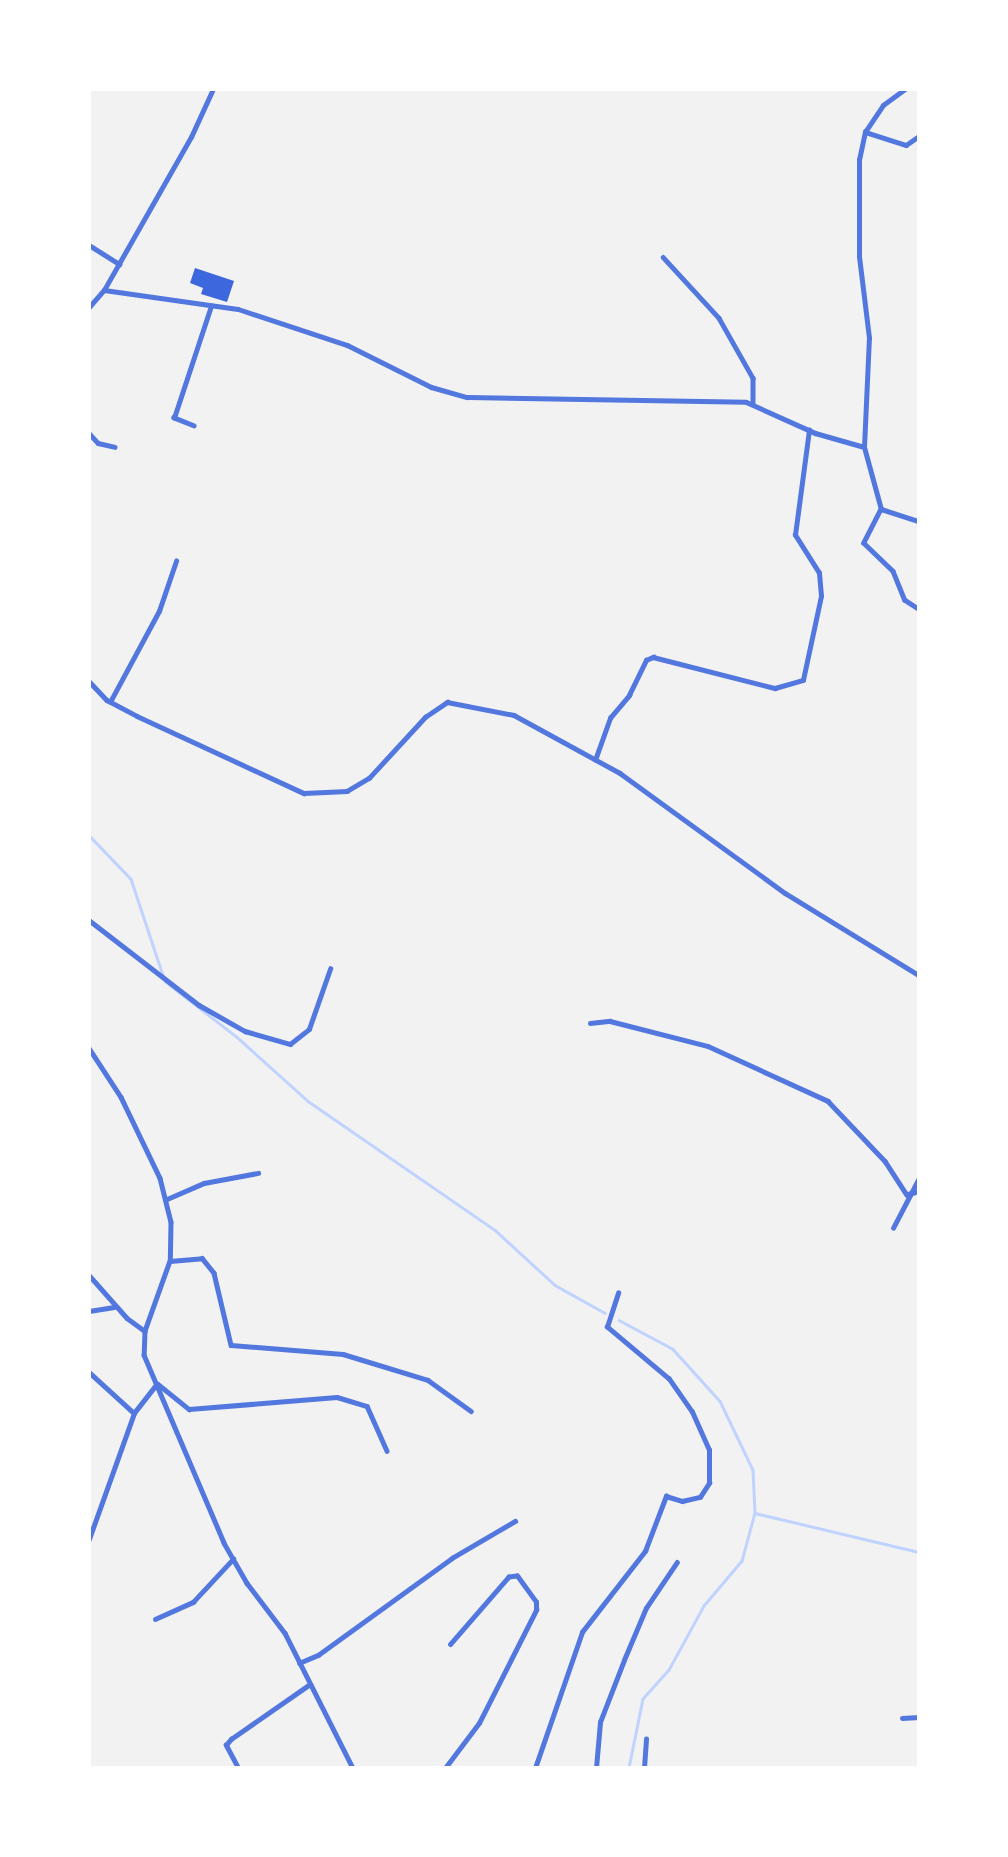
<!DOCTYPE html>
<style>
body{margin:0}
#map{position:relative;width:1008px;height:1857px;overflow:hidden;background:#f2f2f2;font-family:Signika,sans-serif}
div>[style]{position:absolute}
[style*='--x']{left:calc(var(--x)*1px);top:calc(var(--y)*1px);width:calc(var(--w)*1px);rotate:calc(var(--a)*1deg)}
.stream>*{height:2.5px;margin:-1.25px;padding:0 1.25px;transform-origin:1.25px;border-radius:1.25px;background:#bfd3fe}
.building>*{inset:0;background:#3d67dc}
.minor>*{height:4.5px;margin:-2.25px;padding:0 2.25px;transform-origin:2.25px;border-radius:2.25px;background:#5277de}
.tertiary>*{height:5px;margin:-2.5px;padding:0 2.5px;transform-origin:2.5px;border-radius:2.5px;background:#5277de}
span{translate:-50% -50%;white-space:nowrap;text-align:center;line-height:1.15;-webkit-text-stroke:5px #fff;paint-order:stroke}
.frame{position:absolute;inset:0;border:91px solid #fff;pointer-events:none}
</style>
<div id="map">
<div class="stream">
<i style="--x:89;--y:835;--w:61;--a:46.3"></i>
<i style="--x:131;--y:879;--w:101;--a:71.6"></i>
<i style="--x:165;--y:981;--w:91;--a:37.9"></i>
<i style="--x:237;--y:1037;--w:96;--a:42"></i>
<i style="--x:308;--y:1101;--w:227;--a:34.6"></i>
<i style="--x:495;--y:1230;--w:81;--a:42.5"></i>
<i style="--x:555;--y:1285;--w:57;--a:29.2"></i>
<i style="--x:619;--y:1320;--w:61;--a:28.2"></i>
<i style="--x:673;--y:1349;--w:70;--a:47.9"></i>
<i style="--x:720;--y:1401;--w:76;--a:64.4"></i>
<i style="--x:753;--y:1470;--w:43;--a:87.3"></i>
<i style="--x:755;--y:1513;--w:50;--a:105.2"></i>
<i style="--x:742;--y:1561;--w:59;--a:130.2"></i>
<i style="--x:704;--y:1606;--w:73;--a:118.7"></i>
<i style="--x:669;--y:1670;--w:39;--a:132"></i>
<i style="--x:643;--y:1699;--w:70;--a:101.5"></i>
<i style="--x:755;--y:1513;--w:169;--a:13.4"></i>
</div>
<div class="building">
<i style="clip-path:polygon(195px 268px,234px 281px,227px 302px,201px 294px,203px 288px,190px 283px)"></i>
</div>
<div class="minor">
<i style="--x:865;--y:132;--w:43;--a:17.6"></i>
<i style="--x:906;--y:145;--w:16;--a:-35"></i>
<i style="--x:89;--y:245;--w:36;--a:32"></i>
<i style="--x:663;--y:257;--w:83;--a:47.4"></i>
<i style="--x:719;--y:318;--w:69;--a:60.5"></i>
<i style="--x:753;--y:378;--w:26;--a:90"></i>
<i style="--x:104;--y:290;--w:176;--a:-60.4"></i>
<i style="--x:191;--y:137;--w:53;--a:-65.4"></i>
<i style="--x:194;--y:426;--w:22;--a:-158"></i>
<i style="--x:174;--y:418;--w:118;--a:-71.7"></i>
<i style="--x:89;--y:433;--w:13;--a:48"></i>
<i style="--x:98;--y:443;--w:17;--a:13"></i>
<i style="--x:864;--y:447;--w:109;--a:-87.4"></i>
<i style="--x:869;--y:338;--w:82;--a:-97"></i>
<i style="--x:859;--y:257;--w:97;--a:-90"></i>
<i style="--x:859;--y:160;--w:29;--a:-78"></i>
<i style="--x:865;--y:132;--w:32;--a:-56"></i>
<i style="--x:883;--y:105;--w:27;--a:-36"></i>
<i style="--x:881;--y:509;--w:38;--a:117"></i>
<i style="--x:864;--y:543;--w:40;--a:44"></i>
<i style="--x:893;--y:571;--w:31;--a:68"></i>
<i style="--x:905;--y:600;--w:17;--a:33"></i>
<i style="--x:89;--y:681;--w:26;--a:47"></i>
<i style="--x:107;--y:700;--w:34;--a:28"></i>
<i style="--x:137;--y:716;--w:184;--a:24.8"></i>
<i style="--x:304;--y:793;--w:43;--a:-2.7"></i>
<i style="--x:347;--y:791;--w:26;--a:-31"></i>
<i style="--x:369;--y:778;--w:83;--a:-47.4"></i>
<i style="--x:425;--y:717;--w:27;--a:-34"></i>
<i style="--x:447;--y:702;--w:68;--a:11"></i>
<i style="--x:514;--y:715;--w:121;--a:28.7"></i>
<i style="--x:620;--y:773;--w:204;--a:36"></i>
<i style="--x:785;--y:893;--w:157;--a:31.5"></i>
<i style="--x:110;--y:702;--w:103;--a:-61.7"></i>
<i style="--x:159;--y:611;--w:53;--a:-71.2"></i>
<i style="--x:595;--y:760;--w:45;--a:-70.3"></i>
<i style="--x:610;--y:718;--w:30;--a:-50"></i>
<i style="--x:629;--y:695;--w:39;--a:-64"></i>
<i style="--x:646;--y:660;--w:8;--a:-23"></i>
<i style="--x:653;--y:657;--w:126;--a:14.3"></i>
<i style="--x:775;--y:688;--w:29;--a:-16"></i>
<i style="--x:803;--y:680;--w:86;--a:-77.9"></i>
<i style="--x:821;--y:596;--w:23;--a:-95"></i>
<i style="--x:819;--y:573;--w:45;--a:-122.3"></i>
<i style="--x:795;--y:535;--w:106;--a:-82.4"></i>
<i style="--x:89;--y:920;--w:139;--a:37.7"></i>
<i style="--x:199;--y:1005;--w:53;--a:29.5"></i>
<i style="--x:245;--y:1031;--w:47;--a:16.1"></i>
<i style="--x:290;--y:1044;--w:24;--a:-38"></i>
<i style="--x:309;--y:1029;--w:64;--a:-70.7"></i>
<i style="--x:590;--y:1023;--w:20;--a:-6"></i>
<i style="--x:610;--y:1021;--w:101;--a:14.3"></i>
<i style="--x:708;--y:1046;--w:132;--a:24.6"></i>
<i style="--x:828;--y:1101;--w:83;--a:46.5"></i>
<i style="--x:885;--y:1161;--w:40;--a:57.1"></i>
<i style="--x:89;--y:1048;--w:59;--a:56.9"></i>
<i style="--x:121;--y:1097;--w:90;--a:64.3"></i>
<i style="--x:160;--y:1178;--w:45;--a:76"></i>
<i style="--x:171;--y:1222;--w:39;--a:91"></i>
<i style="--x:170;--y:1261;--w:74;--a:109.7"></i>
<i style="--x:145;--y:1331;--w:24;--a:92"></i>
<i style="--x:144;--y:1355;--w:204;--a:66.9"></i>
<i style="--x:224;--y:1543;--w:46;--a:60.1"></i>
<i style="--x:247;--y:1583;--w:63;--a:52.8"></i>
<i style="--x:285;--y:1633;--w:151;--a:63.3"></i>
<i style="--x:908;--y:1194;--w:11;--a:-15"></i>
<i style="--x:167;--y:1199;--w:40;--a:-23.4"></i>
<i style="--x:204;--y:1183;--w:55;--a:-10.5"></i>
<i style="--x:893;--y:1228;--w:56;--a:-62.5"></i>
<i style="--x:170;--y:1261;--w:32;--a:-5"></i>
<i style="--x:202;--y:1258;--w:19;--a:51"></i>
<i style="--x:214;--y:1273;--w:74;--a:76.7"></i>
<i style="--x:231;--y:1345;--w:112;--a:4.6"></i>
<i style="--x:343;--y:1354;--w:89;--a:17"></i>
<i style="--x:428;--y:1380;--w:53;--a:35.8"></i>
<i style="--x:89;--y:1275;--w:57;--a:48.5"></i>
<i style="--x:127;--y:1318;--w:22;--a:36"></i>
<i style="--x:89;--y:1311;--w:25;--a:-9"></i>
<i style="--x:89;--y:1372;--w:61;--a:42.3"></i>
<i style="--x:158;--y:1384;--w:40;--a:39"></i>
<i style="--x:189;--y:1409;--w:148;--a:-4.6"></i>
<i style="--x:337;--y:1397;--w:31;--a:17"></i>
<i style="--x:367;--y:1406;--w:49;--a:66"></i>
<i style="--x:89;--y:1539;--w:134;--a:-70.3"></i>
<i style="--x:134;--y:1413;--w:37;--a:-52"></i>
<i style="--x:155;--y:1619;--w:42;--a:-24.1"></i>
<i style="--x:193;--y:1602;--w:59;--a:-47.1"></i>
<i style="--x:299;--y:1663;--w:21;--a:-23"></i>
<i style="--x:318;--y:1655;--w:165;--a:-35.9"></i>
<i style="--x:452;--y:1558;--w:73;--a:-30.4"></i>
<i style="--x:902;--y:1718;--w:17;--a:-3"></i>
<i style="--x:238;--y:1768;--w:26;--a:-118"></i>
<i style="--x:226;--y:1745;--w:8;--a:-50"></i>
<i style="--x:231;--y:1739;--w:96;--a:-34.8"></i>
<i style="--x:445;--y:1768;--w:56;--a:-52.9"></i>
<i style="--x:479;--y:1723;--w:127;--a:-63.2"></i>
<i style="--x:536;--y:1610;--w:8;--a:-90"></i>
<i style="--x:536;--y:1602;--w:32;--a:-126"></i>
<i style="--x:517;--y:1576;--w:8;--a:173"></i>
<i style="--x:509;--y:1577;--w:89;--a:130.9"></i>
<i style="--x:535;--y:1768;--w:144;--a:-70.9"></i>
<i style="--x:582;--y:1632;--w:103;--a:-52.1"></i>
<i style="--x:645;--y:1551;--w:59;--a:-69.1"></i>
<i style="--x:666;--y:1496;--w:17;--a:17"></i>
<i style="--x:682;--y:1501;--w:18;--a:-13"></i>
<i style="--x:700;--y:1497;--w:17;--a:-57"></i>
<i style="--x:709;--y:1483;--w:33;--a:-90"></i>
<i style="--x:709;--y:1450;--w:42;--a:-114.1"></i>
<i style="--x:692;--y:1412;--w:40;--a:-124.9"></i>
<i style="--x:669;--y:1379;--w:81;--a:-140"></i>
<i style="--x:607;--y:1327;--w:36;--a:-72"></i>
<i style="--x:596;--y:1768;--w:46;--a:-85"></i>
<i style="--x:600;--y:1722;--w:66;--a:-68.8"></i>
<i style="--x:624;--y:1660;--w:56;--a:-67.1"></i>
<i style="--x:646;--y:1608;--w:55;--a:-56"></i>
<i style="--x:644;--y:1768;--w:29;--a:-86"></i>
</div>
<div class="tertiary">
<i style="--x:89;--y:307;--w:23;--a:-49"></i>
<i style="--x:104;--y:290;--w:135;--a:8.1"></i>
<i style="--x:238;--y:309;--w:115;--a:18.3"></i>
<i style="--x:347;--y:345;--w:94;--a:26.6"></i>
<i style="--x:431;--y:387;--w:37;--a:16"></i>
<i style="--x:467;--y:397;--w:279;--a:1"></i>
<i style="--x:746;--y:402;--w:76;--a:24.2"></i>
<i style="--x:815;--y:433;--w:51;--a:15.9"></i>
<i style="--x:864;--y:447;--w:64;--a:74.7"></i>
<i style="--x:881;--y:509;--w:40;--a:18"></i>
</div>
<div class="frame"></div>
</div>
